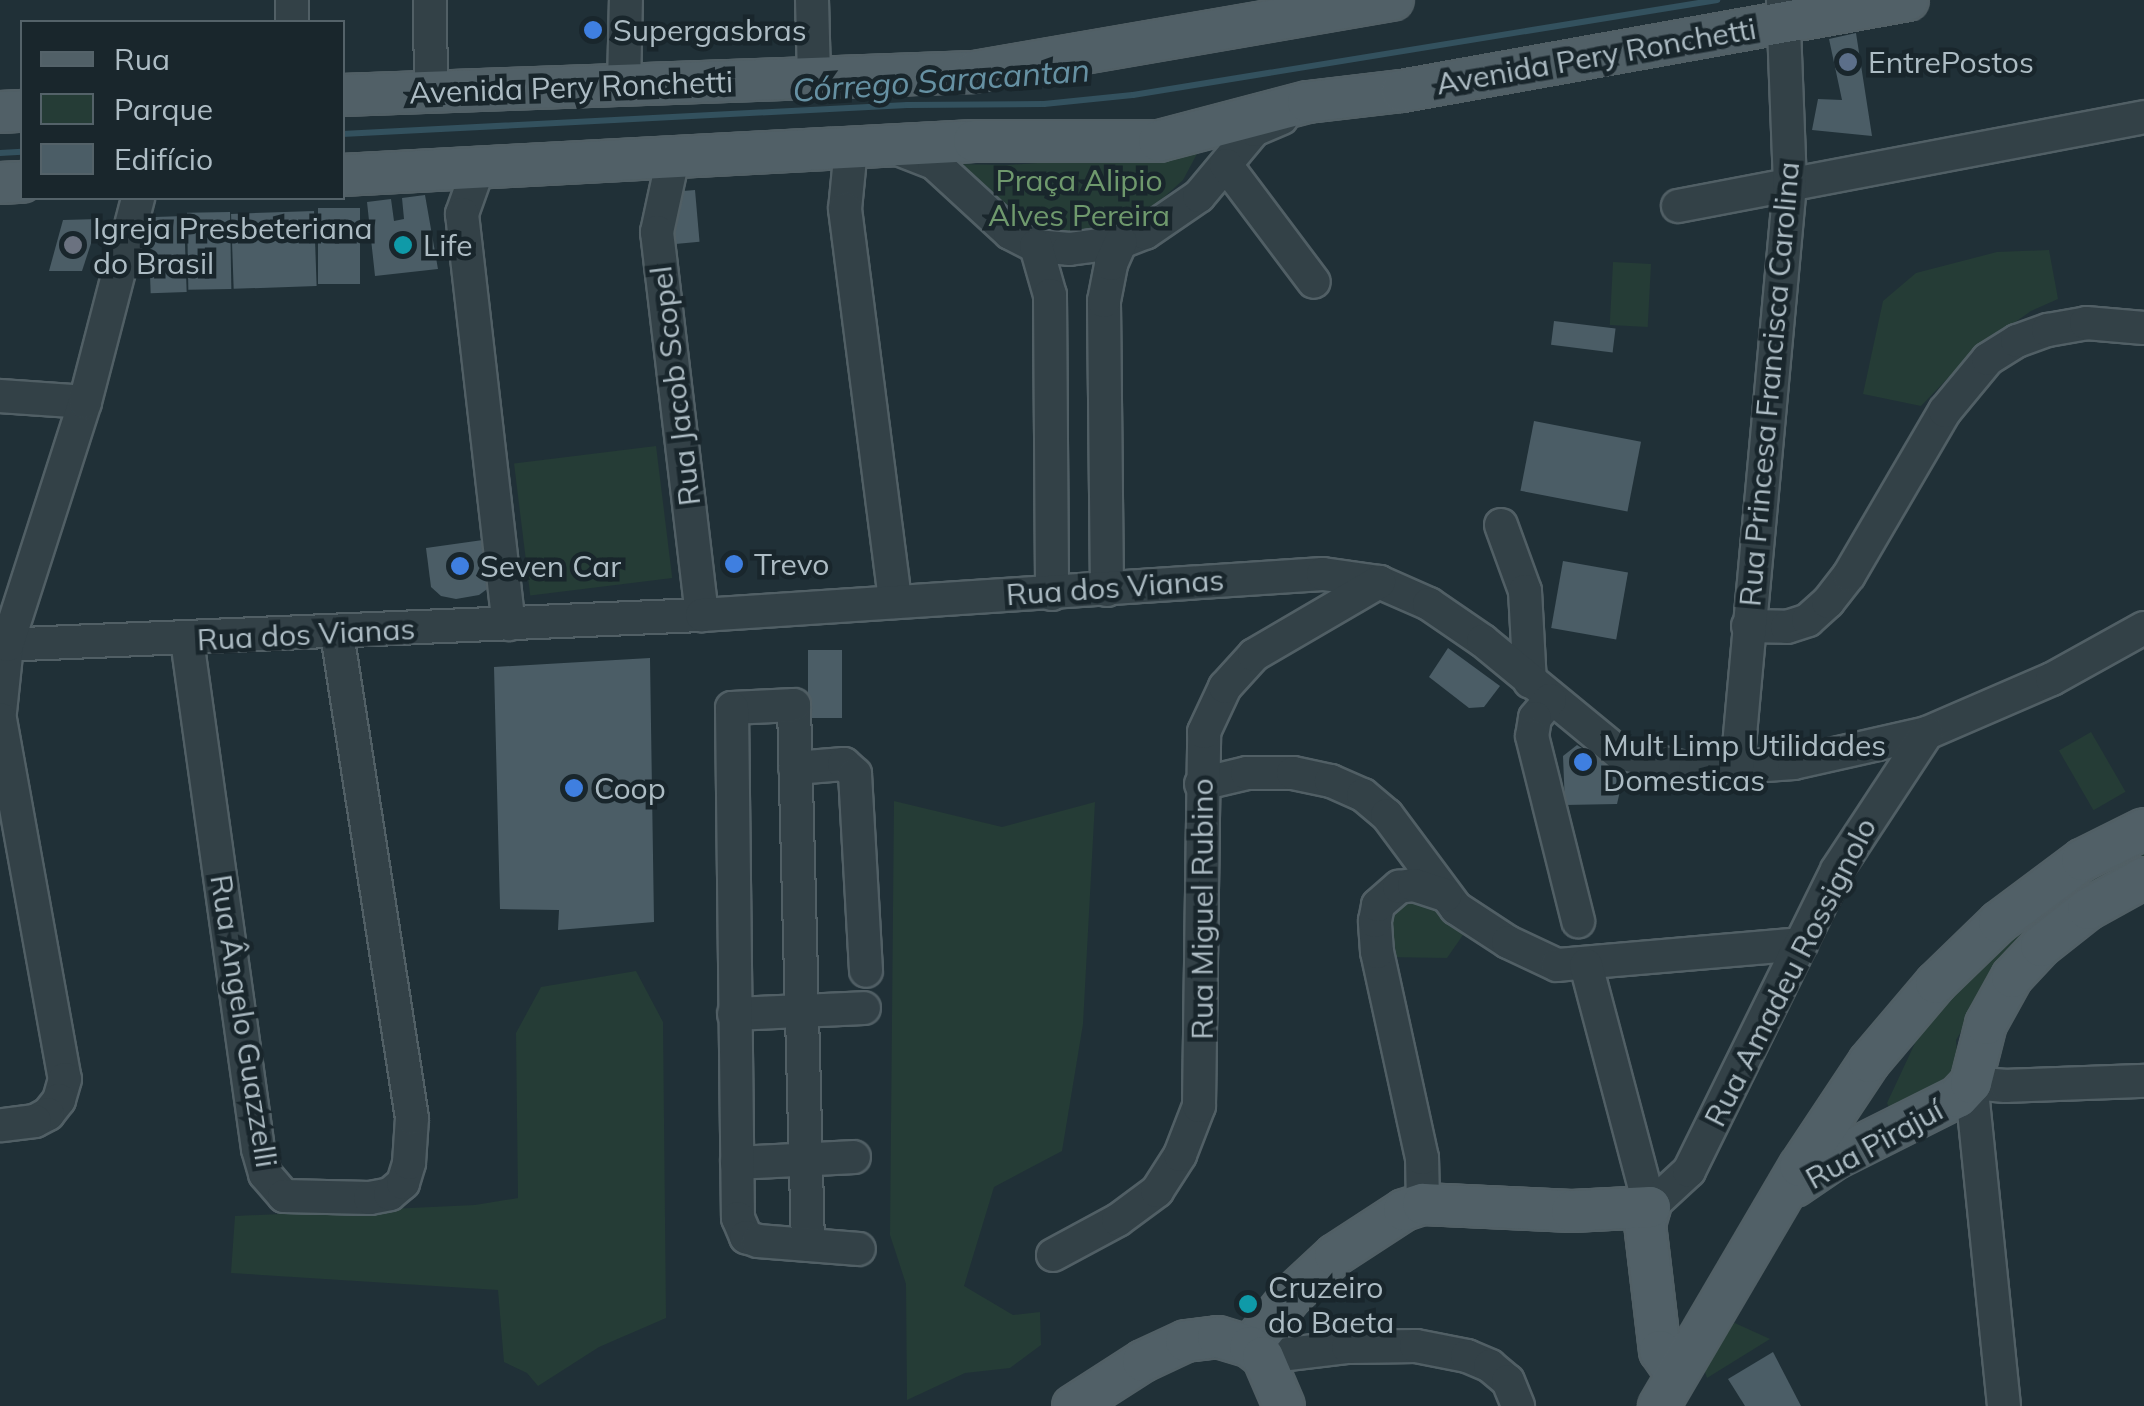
<!DOCTYPE html>
<meta charset="utf-8">
<style>
body{margin:0}
#map{position:relative;width:2144px;height:1406px;overflow:hidden;background:#203037;font-family:Mulish,sans-serif}
div>[style]{position:absolute}
[style*='--x']{left:calc(var(--x)*1px);top:calc(var(--y)*1px);width:calc(var(--w)*1px);rotate:calc(var(--a)*1deg)}
.green>*{inset:0;background:#253c36;transform-origin:0 0}
.stream>*{height:6px;margin:-3px;padding:0 3px;transform-origin:3px;border-radius:3px;background:#33515e}
.building>*{inset:0;background:#4b5d66;transform-origin:0 0}
.roads{filter:drop-shadow(2px 0 #515f65) drop-shadow(-2px 0 #515f65) drop-shadow(0 2px #515f65) drop-shadow(0 -2px #515f65)}
.minor>*{height:32px;margin:-16px;padding:0 16px;transform-origin:16px;border-radius:16px;background:#334147}
.major>*{height:40px;margin:-20px;padding:0 20px;transform-origin:20px;border-radius:20px;background:#516067}
.dots>*{width:28px;height:28px;translate:-50% -50%;box-sizing:border-box;border:5px solid #19262c;border-radius:50%}
span{translate:-50% -50%;white-space:nowrap;text-align:center;line-height:1.15;-webkit-text-stroke:9px #19262c;paint-order:stroke}
.poi-label{font-size:30px;color:#adbcc4}
.left{translate:0 -50%;text-align:left}
.street-label{font-size:30px;color:#adbcc4}
.park-label{font-size:30px;color:#6f996d}
.water-label{font-size:32px;color:#6691a3;font-style:italic}
.legend{position:absolute;left:20px;top:20px;width:325px;height:180px;box-sizing:border-box;background:#19262c;border:2px solid #546269;margin:0;padding:12px 18px;list-style:none;font-size:30px;color:#adbcc4}
.legend li{display:flex;align-items:center;gap:20px;height:50px}
.legend b{width:50px;border:2px solid #546269}
</style>
<div id="map">
<div class="green">
<i style="clip-path:polygon(1198px 152px,1183px 180px,1141px 218px,1100px 233px,1046px 235px,987px 209px,952px 164px,1007px 165px)"></i>
<i style="clip-path:polygon(2049px 250px,2058px 299px,2031px 311px,1974px 351px,1921px 406px,1863px 394px,1883px 301px,1916px 273px,1997px 252px)"></i>
<i style="left:1651px;top:264px;width:63px;height:38px;rotate:93deg"></i>
<i style="left:656px;top:446px;width:133px;height:143px;rotate:83deg"></i>
<i style="left:2091px;top:732px;width:69px;height:37px;rotate:60deg"></i>
<i style="clip-path:polygon(894px 801px,1002px 827px,1095px 802px,1083px 1024px,1062px 1151px,994px 1187px,964px 1286px,1013px 1315px,1040px 1312px,1041px 1345px,1010px 1368px,965px 1373px,907px 1400px,906px 1284px,890px 1235px)"></i>
<i style="clip-path:polygon(2144px 834px,2144px 869px,1974px 1010px,1956px 1040px,1958px 1067px,1949px 1088px,1892px 1113px,1887px 1103px,1922px 1028px,1972px 959px)"></i>
<i style="clip-path:polygon(1418px 894px,1472px 922px,1447px 958px,1383px 957px,1383px 911px)"></i>
<i style="clip-path:polygon(636px 971px,663px 1022px,666px 1318px,599px 1347px,538px 1386px,527px 1373px,504px 1362px,498px 1290px,231px 1273px,235px 1216px,475px 1205px,518px 1198px,516px 1033px,541px 987px)"></i>
<i style="clip-path:polygon(1726px 1319px,1770px 1339px,1707px 1378px,1703px 1366px)"></i>
</div>
<div class="stream">
<i style="--x:342;--y:134;--w:566;--a:-2.94"></i>
<i style="--x:907;--y:105;--w:137;--a:-0.4"></i>
<i style="--x:1044;--y:104;--w:89;--a:-5.8"></i>
<i style="--x:1133;--y:95;--w:592;--a:-9.24"></i>
<i style="--x:0;--y:153;--w:22;--a:-3"></i>
</div>
<div class="building">
<i style="clip-path:polygon(1856px 33px,1872px 136px,1812px 130px,1818px 99px,1842px 100px,1829px 39px)"></i>
<i style="left:695px;top:190px;width:52px;height:27px;rotate:85deg"></i>
<i style="clip-path:polygon(425px 195px,438px 269px,375px 276px,367px 202px,391px 199px,394px 221px,404px 219px,402px 198px)"></i>
<i style="left:318px;top:208px;width:42px;height:76px"></i>
<i style="left:314px;top:211px;width:75px;height:83px;rotate:88deg"></i>
<i style="left:230px;top:212px;width:77px;height:43px;rotate:89deg"></i>
<i style="left:184px;top:216px;width:76px;height:36px;rotate:88deg"></i>
<i style="clip-path:polygon(99px 219px,82px 271px,49px 271px,63px 220px)"></i>
<i style="left:1554px;top:321px;width:62px;height:24px;rotate:7deg"></i>
<i style="left:1534px;top:421px;width:109px;height:71px;rotate:11deg"></i>
<i style="clip-path:polygon(490px 539px,494px 584px,479px 595px,456px 599px,441px 596px,431px 587px,426px 548px)"></i>
<i style="left:1563px;top:561px;width:66px;height:68px;rotate:10deg"></i>
<i style="clip-path:polygon(1448px 648px,1500px 686px,1484px 707px,1469px 708px,1429px 677px)"></i>
<i style="left:808px;top:650px;width:34px;height:68px"></i>
<i style="clip-path:polygon(650px 658px,654px 922px,558px 930px,559px 910px,500px 909px,494px 667px)"></i>
<i style="clip-path:polygon(1577px 745px,1624px 774px,1617px 804px,1565px 805px,1563px 756px)"></i>
<i style="clip-path:polygon(1773px 1352px,1801px 1406px,1745px 1406px,1728px 1379px)"></i>
</div>
<div class="roads">
<div class="minor">
<i style="--x:292;--y:0;--w:22;--a:90"></i>
<i style="--x:430;--y:0;--w:93;--a:89.4"></i>
<i style="--x:812;--y:0;--w:79;--a:88.5"></i>
<i style="--x:624;--y:85;--w:85;--a:-88.7"></i>
<i style="--x:893;--y:147;--w:44;--a:21.3"></i>
<i style="--x:934;--y:163;--w:103;--a:42.6"></i>
<i style="--x:1010;--y:233;--w:29;--a:27"></i>
<i style="--x:1036;--y:246;--w:33;--a:5"></i>
<i style="--x:1069;--y:249;--w:52;--a:-7.7"></i>
<i style="--x:1121;--y:242;--w:26;--a:-21"></i>
<i style="--x:1145;--y:233;--w:65;--a:-34.4"></i>
<i style="--x:1199;--y:196;--w:86;--a:-50.2"></i>
<i style="--x:1254;--y:130;--w:30;--a:-23"></i>
<i style="--x:851;--y:148;--w:61;--a:95.6"></i>
<i style="--x:845;--y:209;--w:396;--a:82.7"></i>
<i style="--x:673;--y:158;--w:76;--a:102.2"></i>
<i style="--x:657;--y:232;--w:386;--a:83.3"></i>
<i style="--x:1226;--y:165;--w:146;--a:53.1"></i>
<i style="--x:478;--y:169;--w:48;--a:109.6"></i>
<i style="--x:462;--y:214;--w:413;--a:83.5"></i>
<i style="--x:1678;--y:206;--w:474;--a:-10.8"></i>
<i style="--x:1036;--y:246;--w:51;--a:74.1"></i>
<i style="--x:1050;--y:295;--w:299;--a:89.6"></i>
<i style="--x:0;--y:396;--w:85;--a:4"></i>
<i style="--x:1501;--y:525;--w:70;--a:70"></i>
<i style="--x:1525;--y:591;--w:91;--a:86.9"></i>
<i style="--x:1107;--y:590;--w:289;--a:-90.6"></i>
<i style="--x:1104;--y:301;--w:38;--a:-79"></i>
<i style="--x:1111;--y:264;--w:24;--a:-66"></i>
<i style="--x:1748;--y:626;--w:39;--a:1"></i>
<i style="--x:1787;--y:627;--w:22;--a:-18"></i>
<i style="--x:1808;--y:620;--w:27;--a:-42"></i>
<i style="--x:1828;--y:602;--w:34;--a:-52"></i>
<i style="--x:1849;--y:575;--w:190;--a:-59.7"></i>
<i style="--x:1945;--y:411;--w:67;--a:-50.4"></i>
<i style="--x:1988;--y:359;--w:34;--a:-32"></i>
<i style="--x:2017;--y:341;--w:33;--a:-20"></i>
<i style="--x:2048;--y:330;--w:39;--a:-10"></i>
<i style="--x:2086;--y:323;--w:58;--a:4.9"></i>
<i style="--x:187;--y:640;--w:514;--a:82.06"></i>
<i style="--x:258;--y:1149;--w:26;--a:74"></i>
<i style="--x:265;--y:1174;--w:29;--a:49"></i>
<i style="--x:284;--y:1196;--w:86;--a:1.3"></i>
<i style="--x:370;--y:1198;--w:20;--a:-11"></i>
<i style="--x:390;--y:1194;--w:17;--a:-40"></i>
<i style="--x:403;--y:1183;--w:21;--a:-73"></i>
<i style="--x:409;--y:1163;--w:45;--a:-86.2"></i>
<i style="--x:412;--y:1118;--w:492;--a:-98.8"></i>
<i style="--x:0;--y:645;--w:703;--a:-2.45"></i>
<i style="--x:702;--y:615;--w:622;--a:-3.78"></i>
<i style="--x:1323;--y:574;--w:57;--a:8.1"></i>
<i style="--x:1379;--y:582;--w:55;--a:23.7"></i>
<i style="--x:1429;--y:604;--w:65;--a:34.4"></i>
<i style="--x:1483;--y:641;--w:176;--a:39.5"></i>
<i style="--x:1619;--y:753;--w:78;--a:12.6"></i>
<i style="--x:1695;--y:770;--w:99;--a:-4"></i>
<i style="--x:1794;--y:763;--w:136;--a:-12.7"></i>
<i style="--x:1927;--y:733;--w:136;--a:-23.4"></i>
<i style="--x:2052;--y:679;--w:105;--a:-29"></i>
<i style="--x:1550;--y:700;--w:23;--a:130"></i>
<i style="--x:1535;--y:718;--w:18;--a:99"></i>
<i style="--x:1532;--y:736;--w:191;--a:76"></i>
<i style="--x:0;--y:712;--w:67;--a:-84"></i>
<i style="--x:7;--y:645;--w:255;--a:-72.2"></i>
<i style="--x:85;--y:402;--w:211;--a:-75.4"></i>
<i style="--x:0;--y:719;--w:366;--a:79.8"></i>
<i style="--x:65;--y:1079;--w:22;--a:106"></i>
<i style="--x:59;--y:1100;--w:18;--a:128"></i>
<i style="--x:48;--y:1114;--w:15;--a:152"></i>
<i style="--x:35;--y:1121;--w:35;--a:173"></i>
<i style="--x:795;--y:768;--w:49;--a:-4.7"></i>
<i style="--x:844;--y:764;--w:15;--a:42"></i>
<i style="--x:855;--y:774;--w:197;--a:86.8"></i>
<i style="--x:1737;--y:768;--w:586;--a:-84.81"></i>
<i style="--x:1790;--y:184;--w:184;--a:-92.2"></i>
<i style="--x:1201;--y:784;--w:47;--a:-13.4"></i>
<i style="--x:1247;--y:773;--w:46;--a:0"></i>
<i style="--x:1293;--y:773;--w:39;--a:12"></i>
<i style="--x:1331;--y:781;--w:35;--a:24"></i>
<i style="--x:1363;--y:795;--w:31;--a:40"></i>
<i style="--x:1387;--y:815;--w:116;--a:53.4"></i>
<i style="--x:1456;--y:908;--w:62;--a:33.2"></i>
<i style="--x:1508;--y:942;--w:54;--a:25.1"></i>
<i style="--x:1557;--y:965;--w:245;--a:-4.9"></i>
<i style="--x:1586;--y:965;--w:250;--a:75.2"></i>
<i style="--x:1650;--y:1207;--w:53;--a:-42.7"></i>
<i style="--x:1689;--y:1171;--w:335;--a:-63.8"></i>
<i style="--x:1837;--y:870;--w:164;--a:-56.7"></i>
<i style="--x:734;--y:1014;--w:130;--a:-2.6"></i>
<i style="--x:737;--y:1163;--w:117;--a:-2.9"></i>
<i style="--x:1423;--y:1204;--w:46;--a:-91.2"></i>
<i style="--x:1422;--y:1158;--w:211;--a:-102.3"></i>
<i style="--x:1377;--y:952;--w:31;--a:-94"></i>
<i style="--x:1375;--y:921;--w:16;--a:-79"></i>
<i style="--x:1378;--y:905;--w:28;--a:-41"></i>
<i style="--x:1399;--y:887;--w:15;--a:-8"></i>
<i style="--x:1414;--y:885;--w:33;--a:18"></i>
<i style="--x:808;--y:1245;--w:540;--a:-91.49"></i>
<i style="--x:794;--y:705;--w:62;--a:177.2"></i>
<i style="--x:732;--y:708;--w:510;--a:89.33"></i>
<i style="--x:738;--y:1218;--w:21;--a:67"></i>
<i style="--x:746;--y:1237;--w:13;--a:18"></i>
<i style="--x:758;--y:1241;--w:101;--a:4.5"></i>
<i style="--x:1053;--y:1255;--w:74;--a:-28.3"></i>
<i style="--x:1118;--y:1220;--w:49;--a:-36.6"></i>
<i style="--x:1157;--y:1191;--w:43;--a:-57.4"></i>
<i style="--x:1180;--y:1155;--w:53;--a:-68.8"></i>
<i style="--x:1199;--y:1106;--w:374;--a:-89.2"></i>
<i style="--x:1204;--y:732;--w:50;--a:-65"></i>
<i style="--x:1225;--y:687;--w:43;--a:-47.8"></i>
<i style="--x:1254;--y:655;--w:145;--a:-30.3"></i>
<i style="--x:1263;--y:1357;--w:86;--a:-6.7"></i>
<i style="--x:1348;--y:1347;--w:68;--a:-0.8"></i>
<i style="--x:1416;--y:1346;--w:52;--a:11.1"></i>
<i style="--x:1467;--y:1356;--w:25;--a:23"></i>
<i style="--x:1490;--y:1366;--w:23;--a:40"></i>
<i style="--x:1508;--y:1381;--w:27;--a:68"></i>
<i style="--x:2004;--y:1406;--w:325;--a:-95.8"></i>
<i style="--x:1971;--y:1083;--w:35;--a:5"></i>
<i style="--x:2006;--y:1086;--w:138;--a:-2.1"></i>
</div>
<div class="major">
<i style="--x:342;--y:95;--w:632;--a:-2.08"></i>
<i style="--x:974;--y:72;--w:425;--a:-9.8"></i>
<i style="--x:0;--y:112;--w:22;--a:-3"></i>
<i style="--x:342;--y:175;--w:633;--a:-3.08"></i>
<i style="--x:974;--y:141;--w:185;--a:0"></i>
<i style="--x:1159;--y:141;--w:154;--a:-14.7"></i>
<i style="--x:1308;--y:102;--w:95;--a:-6.7"></i>
<i style="--x:1402;--y:91;--w:514;--a:-10.2"></i>
<i style="--x:0;--y:183;--w:22;--a:-3"></i>
<i style="--x:1795;--y:1186;--w:50;--a:-34.3"></i>
<i style="--x:1836;--y:1158;--w:136;--a:-26.6"></i>
<i style="--x:1958;--y:1097;--w:19;--a:-47"></i>
<i style="--x:1971;--y:1083;--w:61;--a:-75.7"></i>
<i style="--x:1986;--y:1024;--w:54;--a:-61"></i>
<i style="--x:2012;--y:977;--w:42;--a:-46.9"></i>
<i style="--x:2041;--y:946;--w:60;--a:-38.2"></i>
<i style="--x:2088;--y:909;--w:64;--a:-29"></i>
<i style="--x:1650;--y:1207;--w:18;--a:106"></i>
<i style="--x:1645;--y:1224;--w:128;--a:83.3"></i>
<i style="--x:1660;--y:1351;--w:28;--a:55"></i>
<i style="--x:1250;--y:1347;--w:65;--a:-51.2"></i>
<i style="--x:1291;--y:1296;--w:60;--a:-43"></i>
<i style="--x:1335;--y:1255;--w:82;--a:-33.1"></i>
<i style="--x:1404;--y:1210;--w:20;--a:-18"></i>
<i style="--x:1423;--y:1204;--w:149;--a:2.7"></i>
<i style="--x:1572;--y:1211;--w:78;--a:-2.9"></i>
<i style="--x:1073;--y:1406;--w:83;--a:-32.7"></i>
<i style="--x:1143;--y:1361;--w:47;--a:-24.9"></i>
<i style="--x:1186;--y:1341;--w:32;--a:-7"></i>
<i style="--x:1218;--y:1337;--w:34;--a:17"></i>
<i style="--x:1250;--y:1347;--w:16;--a:38"></i>
<i style="--x:1263;--y:1357;--w:53;--a:66.8"></i>
<i style="--x:1659;--y:1406;--w:278;--a:-59.6"></i>
<i style="--x:1800;--y:1166;--w:125;--a:-56.4"></i>
<i style="--x:1869;--y:1062;--w:104;--a:-49.7"></i>
<i style="--x:1936;--y:983;--w:88;--a:-44.1"></i>
<i style="--x:1999;--y:922;--w:104;--a:-36.8"></i>
<i style="--x:2082;--y:860;--w:69;--a:-26.6"></i>
</div>
</div>
<div class="dots">
<i style="left:593px;top:30px;background:#3f7fe0"></i>
<i style="left:1848px;top:62px;background:#5c6f8a"></i>
<i style="left:73px;top:245px;background:#6b7280"></i>
<i style="left:403px;top:245px;background:#0f9aa8"></i>
<i style="left:734px;top:564px;background:#3f7fe0"></i>
<i style="left:460px;top:566px;background:#3f7fe0"></i>
<i style="left:1583px;top:762px;background:#3f7fe0"></i>
<i style="left:574px;top:788px;background:#3f7fe0"></i>
<i style="left:1248px;top:1304px;background:#0f9aa8"></i>
</div>
<div class="poi-label">
<span class="left" style="left:613px;top:30px">Supergasbras</span>
<span class="left" style="left:1868px;top:62px">EntrePostos</span>
<span class="left" style="left:93px;top:245px">Igreja Presbeteriana<br>do Brasil</span>
<span class="left" style="left:423px;top:245px">Life</span>
<span class="left" style="left:754px;top:564px">Trevo</span>
<span class="left" style="left:480px;top:566px">Seven Car</span>
<span class="left" style="left:1603px;top:762px">Mult Limp Utilidades<br>Domesticas</span>
<span class="left" style="left:594px;top:788px">Coop</span>
<span class="left" style="left:1268px;top:1304px">Cruzeiro<br>do Baeta</span>
</div>
<div class="street-label">
<span style="left:1596px;top:56px;rotate:-10deg">Avenida Pery Ronchetti</span>
<span style="left:571px;top:87px;rotate:-2deg">Avenida Pery Ronchetti</span>
<span style="left:1769px;top:384px;rotate:-85deg">Rua Princesa Francisca Carolina</span>
<span style="left:675px;top:386px;rotate:-97deg">Rua Jacob Scopel</span>
<span style="left:1115px;top:587px;rotate:-4deg">Rua dos Vianas</span>
<span style="left:306px;top:634px;rotate:-3deg">Rua dos Vianas</span>
<span style="left:1202px;top:909px;rotate:-90deg">Rua Miguel Rubino</span>
<span style="left:1790px;top:972px;rotate:-63deg">Rua Amadeu Rossignolo</span>
<span style="left:244px;top:1021px;rotate:81deg">Rua Ângelo Guazzelli</span>
<span style="left:1874px;top:1144px;rotate:-29deg">Rua Pirajuí</span>
</div>
<div class="park-label">
<span style="left:1079px;top:197px">Praça Alipio<br>Alves Pereira</span>
</div>
<div class="water-label">
<span style="left:941px;top:80px;rotate:-4deg">Córrego Saracantan</span>
</div>
<ul class="legend">
<li><b style="height:12px;background:#516067"></b>Rua</li>
<li><b style="height:28px;background:#253c36"></b>Parque</li>
<li><b style="height:28px;background:#4b5d66"></b>Edifício</li>
</ul>
</div>
